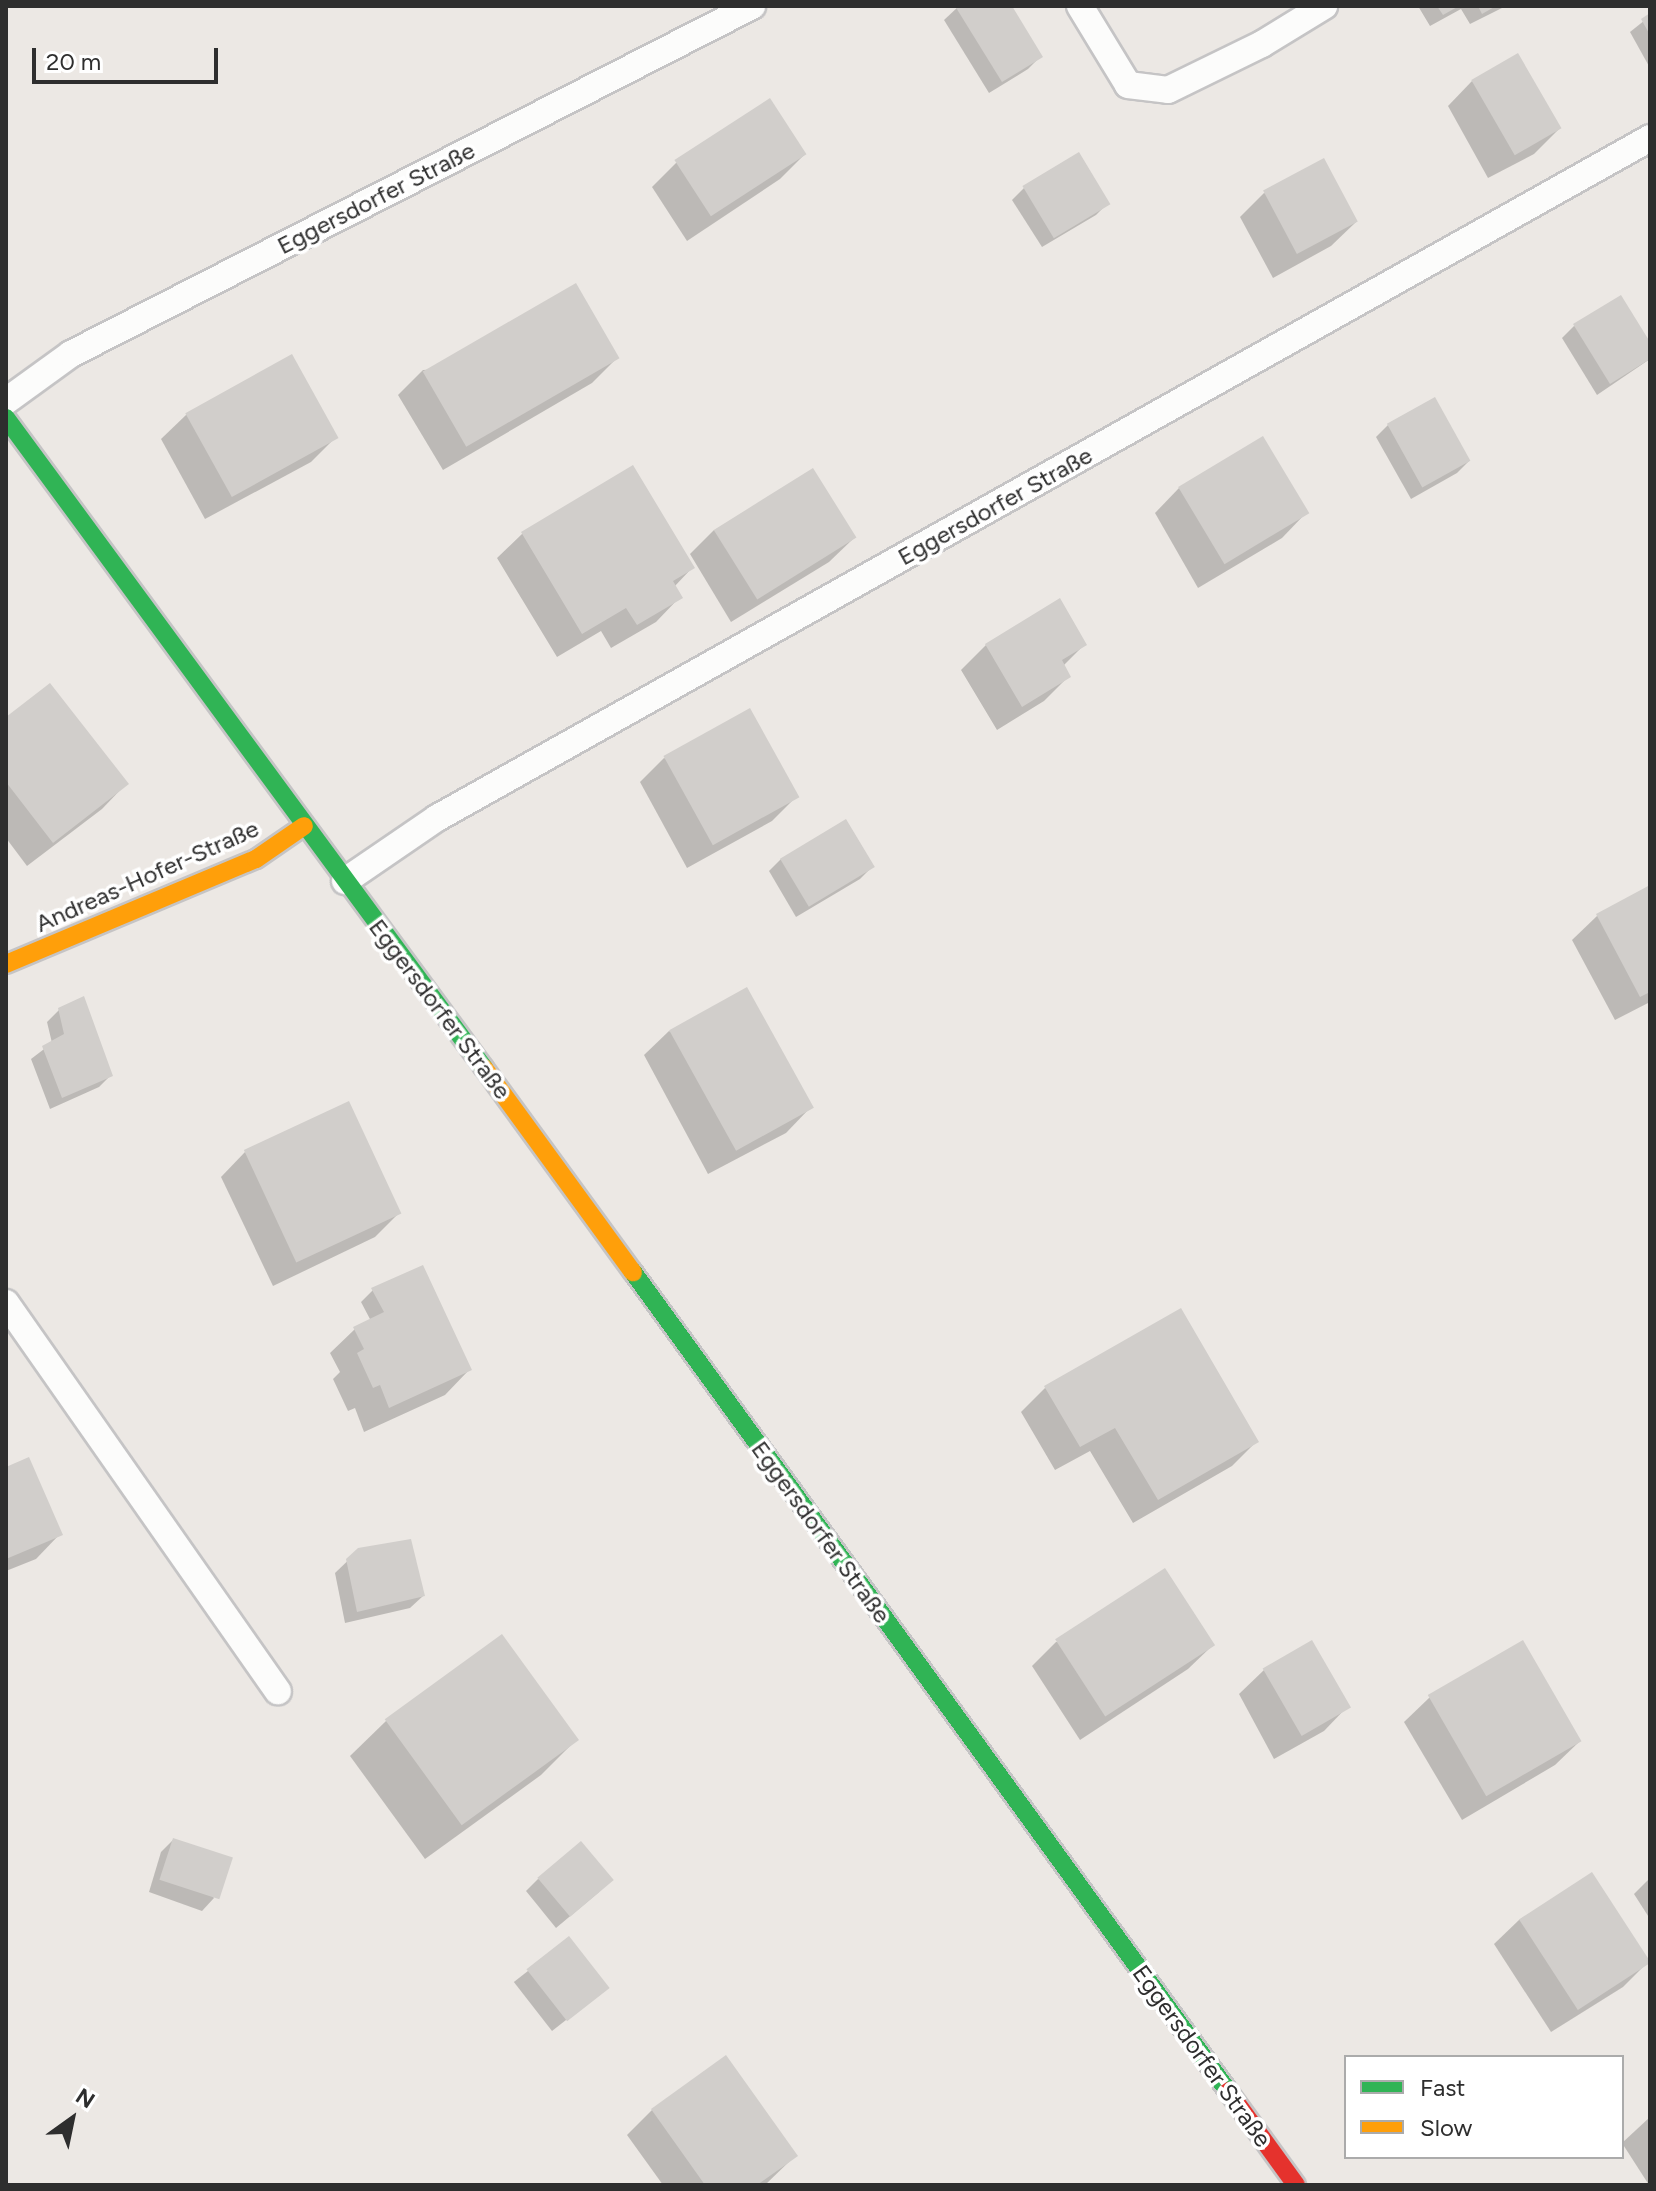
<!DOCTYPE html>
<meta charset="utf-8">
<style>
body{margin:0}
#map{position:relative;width:1656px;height:2191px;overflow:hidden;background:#ece8e4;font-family:Figtree,sans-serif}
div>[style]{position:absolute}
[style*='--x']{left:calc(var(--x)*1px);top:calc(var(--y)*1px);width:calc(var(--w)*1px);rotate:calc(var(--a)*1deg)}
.shadow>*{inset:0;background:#0003;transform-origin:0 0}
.building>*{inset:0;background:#d1cecb;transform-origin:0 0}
.roads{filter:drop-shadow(2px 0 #c5c4c5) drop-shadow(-2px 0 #c5c4c5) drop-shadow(0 2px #c5c4c5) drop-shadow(0 -2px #c5c4c5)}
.lane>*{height:26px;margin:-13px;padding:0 13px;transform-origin:13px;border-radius:13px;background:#fcfcfb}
.fast>*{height:18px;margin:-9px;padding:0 9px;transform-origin:9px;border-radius:9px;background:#30b455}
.slow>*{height:18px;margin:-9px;padding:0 9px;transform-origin:9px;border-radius:9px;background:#ff9f0a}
.jam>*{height:18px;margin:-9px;padding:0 9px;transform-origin:9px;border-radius:9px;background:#e5322d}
span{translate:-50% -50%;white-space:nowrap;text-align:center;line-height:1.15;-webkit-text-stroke:7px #fff;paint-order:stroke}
.street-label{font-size:24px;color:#2e2e2e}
.frame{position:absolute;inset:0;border:8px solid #2e2e2e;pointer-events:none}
.legend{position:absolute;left:1344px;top:2055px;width:280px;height:104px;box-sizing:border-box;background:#fff;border:2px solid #ababab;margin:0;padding:10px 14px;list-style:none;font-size:24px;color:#2e2e2e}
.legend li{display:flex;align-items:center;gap:16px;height:40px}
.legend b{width:40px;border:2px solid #ababab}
.north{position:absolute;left:32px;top:2079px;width:80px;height:80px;-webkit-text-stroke:6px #fff;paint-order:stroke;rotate:33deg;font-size:22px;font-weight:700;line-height:32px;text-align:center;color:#2e2e2e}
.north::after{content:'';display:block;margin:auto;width:28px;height:36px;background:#2e2e2e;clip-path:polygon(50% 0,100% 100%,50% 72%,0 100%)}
.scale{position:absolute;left:32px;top:48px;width:186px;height:36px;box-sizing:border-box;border:4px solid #2e2e2e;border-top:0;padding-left:10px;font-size:24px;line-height:28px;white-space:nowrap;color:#2e2e2e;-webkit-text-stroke:6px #fff;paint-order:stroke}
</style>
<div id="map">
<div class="shadow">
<i style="clip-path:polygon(959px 6px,1010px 6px,1040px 57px,1028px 69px,989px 93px,944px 20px)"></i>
<i style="clip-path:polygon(1418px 6px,1506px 6px,1470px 24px,1461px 9px,1430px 26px)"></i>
<i style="clip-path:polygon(1650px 16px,1650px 68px,1630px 32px)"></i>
<i style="clip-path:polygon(1472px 81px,1559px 129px,1534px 154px,1488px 178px,1448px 106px)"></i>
<i style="clip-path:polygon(805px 154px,780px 179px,687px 241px,652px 187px,676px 163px)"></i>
<i style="clip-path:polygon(1024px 188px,1108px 203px,1096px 215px,1042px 247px,1012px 200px)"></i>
<i style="clip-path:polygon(1264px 193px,1356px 222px,1331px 246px,1273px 278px,1240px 217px)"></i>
<i style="clip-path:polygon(1574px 326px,1650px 346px,1650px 359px,1597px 395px,1562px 338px)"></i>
<i style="clip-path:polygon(292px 357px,335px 438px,311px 462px,205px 519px,161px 439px,186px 415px)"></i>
<i style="clip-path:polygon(616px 359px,592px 383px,443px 470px,398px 395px,423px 370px)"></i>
<i style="clip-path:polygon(1434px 400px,1469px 461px,1457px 473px,1411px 499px,1376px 437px,1388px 425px)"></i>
<i style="clip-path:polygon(632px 468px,692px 568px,674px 587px,680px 597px,656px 622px,611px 648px,601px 631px,557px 657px,497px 558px,522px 534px)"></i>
<i style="clip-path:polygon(1179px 488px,1306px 513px,1282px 538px,1198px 588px,1155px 513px)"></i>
<i style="clip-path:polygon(714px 530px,854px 538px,829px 562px,731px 622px,690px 554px)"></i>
<i style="clip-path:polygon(1085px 644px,1063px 666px,1069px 676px,1044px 701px,997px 730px,961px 670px,986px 645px)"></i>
<i style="clip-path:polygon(6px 719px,126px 784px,102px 809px,27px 866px,6px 838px)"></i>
<i style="clip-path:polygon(664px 758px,796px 797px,772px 821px,687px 868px,640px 782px)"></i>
<i style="clip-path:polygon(781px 859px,872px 867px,860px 879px,796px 917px,769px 871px)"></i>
<i style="clip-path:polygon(1650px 888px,1650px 1002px,1615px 1020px,1572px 940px,1597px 916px)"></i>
<i style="clip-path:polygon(60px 1009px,111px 1075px,99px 1087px,50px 1109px,31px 1059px,52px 1043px,47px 1022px)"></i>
<i style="clip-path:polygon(669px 1031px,810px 1108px,786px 1133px,708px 1174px,644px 1055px)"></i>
<i style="clip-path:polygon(245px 1152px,399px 1213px,375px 1237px,273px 1286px,221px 1177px)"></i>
<i style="clip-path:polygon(373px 1290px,469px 1370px,445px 1395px,364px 1432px,355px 1408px,348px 1411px,333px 1379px,340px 1372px,330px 1353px,355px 1329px,371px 1321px,361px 1302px)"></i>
<i style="clip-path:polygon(1045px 1388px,1257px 1441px,1232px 1466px,1133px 1523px,1090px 1451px,1055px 1470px,1021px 1412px)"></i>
<i style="clip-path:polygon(6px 1469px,60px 1534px,36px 1559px,6px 1571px)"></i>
<i style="clip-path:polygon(359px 1550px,423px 1596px,410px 1608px,345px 1623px,335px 1573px)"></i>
<i style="clip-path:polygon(501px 1637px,576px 1740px,541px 1775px,425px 1859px,350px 1756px,386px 1721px)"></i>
<i style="clip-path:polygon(1056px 1642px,1213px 1645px,1188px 1669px,1080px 1740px,1032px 1666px)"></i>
<i style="clip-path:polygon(1522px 1643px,1580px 1741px,1555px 1765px,1462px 1820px,1404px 1722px,1429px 1698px)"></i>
<i style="clip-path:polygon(1264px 1670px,1348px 1706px,1324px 1731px,1274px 1759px,1239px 1694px)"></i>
<i style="clip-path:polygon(173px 1840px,214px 1898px,202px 1911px,149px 1892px,161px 1852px)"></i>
<i style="clip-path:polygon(1591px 1875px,1647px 1963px,1623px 1987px,1551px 2032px,1494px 1944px,1519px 1920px)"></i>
<i style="clip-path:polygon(1650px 1878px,1650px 1919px,1634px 1894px)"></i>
<i style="clip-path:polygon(538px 1879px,599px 1892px,556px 1928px,526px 1891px)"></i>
<i style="left:569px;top:1939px;width:62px;height:70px;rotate:52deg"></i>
<i style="clip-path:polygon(726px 2058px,795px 2156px,765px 2185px,663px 2185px,627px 2135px,652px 2110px)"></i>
<i style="clip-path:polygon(1650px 2117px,1650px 2185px,1649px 2185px,1622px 2143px)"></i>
</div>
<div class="building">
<i style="clip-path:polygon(955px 6px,1012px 6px,1043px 57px,1002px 82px)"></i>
<i style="clip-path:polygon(1437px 6px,1459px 6px,1443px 15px)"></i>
<i style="clip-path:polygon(1478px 6px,1496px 6px,1482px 14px)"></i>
<i style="clip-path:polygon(1650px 13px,1650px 35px,1641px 19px)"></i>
<i style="left:1518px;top:53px;width:87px;height:54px;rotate:60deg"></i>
<i style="left:770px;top:98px;width:67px;height:114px;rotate:57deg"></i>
<i style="left:1079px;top:152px;width:61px;height:66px;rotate:59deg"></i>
<i style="left:1324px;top:158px;width:72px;height:69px;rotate:62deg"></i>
<i style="left:576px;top:283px;width:87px;height:177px;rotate:60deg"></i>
<i style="clip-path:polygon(1621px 295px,1650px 342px,1650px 359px,1610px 384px,1573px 324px)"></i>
<i style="left:292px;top:354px;width:96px;height:122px;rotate:61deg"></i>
<i style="left:1435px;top:397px;width:73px;height:55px;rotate:61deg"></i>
<i style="left:1263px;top:436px;width:90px;height:99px;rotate:59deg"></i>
<i style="clip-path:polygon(633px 465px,695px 568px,673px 581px,683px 598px,637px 625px,626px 608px,582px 634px,521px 532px)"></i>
<i style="left:813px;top:468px;width:82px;height:117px;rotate:58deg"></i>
<i style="clip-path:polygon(1060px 598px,1087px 645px,1062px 660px,1071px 677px,1022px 707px,985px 644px)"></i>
<i style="clip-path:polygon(50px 683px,129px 784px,53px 843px,6px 782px,6px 717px)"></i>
<i style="left:750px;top:708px;width:102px;height:99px;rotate:61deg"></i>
<i style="left:846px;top:819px;width:56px;height:77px;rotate:59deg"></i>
<i style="clip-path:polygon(1650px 885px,1650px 992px,1640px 997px,1596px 914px)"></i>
<i style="left:747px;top:987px;width:138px;height:89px;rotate:61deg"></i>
<i style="clip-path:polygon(84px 996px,113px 1076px,62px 1098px,42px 1046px,64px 1034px,58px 1008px)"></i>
<i style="left:349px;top:1101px;width:124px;height:116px;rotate:65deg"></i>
<i style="clip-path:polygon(423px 1265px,472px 1370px,389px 1408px,380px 1385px,373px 1388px,357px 1353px,364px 1349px,353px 1327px,384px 1312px,371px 1288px)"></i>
<i style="clip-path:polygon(1181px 1308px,1259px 1442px,1158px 1500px,1115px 1428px,1080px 1447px,1044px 1386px)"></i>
<i style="clip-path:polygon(29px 1457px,63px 1535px,6px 1559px,6px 1467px)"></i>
<i style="clip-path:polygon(411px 1539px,425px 1596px,357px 1612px,346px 1559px,358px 1548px)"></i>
<i style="left:1165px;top:1568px;width:92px;height:131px;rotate:57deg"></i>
<i style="left:502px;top:1634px;width:131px;height:145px;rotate:54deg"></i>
<i style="left:1312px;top:1640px;width:78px;height:57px;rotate:60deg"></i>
<i style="left:1523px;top:1640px;width:117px;height:110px;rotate:60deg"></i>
<i style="left:173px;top:1838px;width:63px;height:44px;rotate:18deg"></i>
<i style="left:581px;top:1841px;width:51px;height:57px;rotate:50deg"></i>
<i style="left:1592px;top:1872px;width:108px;height:87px;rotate:57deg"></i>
<i style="left:569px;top:1936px;width:66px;height:54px;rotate:52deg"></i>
<i style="clip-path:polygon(726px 2055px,798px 2156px,757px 2185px,705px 2185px,651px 2109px)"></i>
</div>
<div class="roads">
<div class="lane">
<i style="--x:1080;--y:6;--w:92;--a:58.7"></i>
<i style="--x:1128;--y:85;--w:40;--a:7.1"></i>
<i style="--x:1168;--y:90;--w:105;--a:-26.1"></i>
<i style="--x:1262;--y:44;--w:73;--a:-31.5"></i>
<i style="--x:6;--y:401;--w:80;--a:-35.9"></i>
<i style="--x:71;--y:354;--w:765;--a:-27.07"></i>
<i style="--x:345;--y:881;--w:112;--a:-34.4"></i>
<i style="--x:437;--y:818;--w:1391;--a:-29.27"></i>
<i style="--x:6;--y:1303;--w:474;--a:55"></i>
</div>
<div class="fast">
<i style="--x:6;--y:418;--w:807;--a:53.67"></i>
<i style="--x:633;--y:1272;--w:1012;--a:54"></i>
</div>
<div class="slow">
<i style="--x:6;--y:964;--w:271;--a:-22.8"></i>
<i style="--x:256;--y:859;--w:58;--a:-34.5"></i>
<i style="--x:484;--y:1068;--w:253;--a:53.9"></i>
</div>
<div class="jam">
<i style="--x:1228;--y:2091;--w:116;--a:54.1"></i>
</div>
</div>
<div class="street-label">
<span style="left:376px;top:198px;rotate:-27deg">Eggersdorfer Straße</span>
<span style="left:995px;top:506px;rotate:-29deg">Eggersdorfer Straße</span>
<span style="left:147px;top:876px;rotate:-24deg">Andreas-Hofer-Straße</span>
<span style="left:440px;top:1009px;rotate:53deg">Eggersdorfer Straße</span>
<span style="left:821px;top:1532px;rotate:54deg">Eggersdorfer Straße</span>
<span style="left:1202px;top:2056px;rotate:54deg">Eggersdorfer Straße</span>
</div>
<div class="frame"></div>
<ul class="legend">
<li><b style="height:10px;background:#30b455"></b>Fast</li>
<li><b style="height:10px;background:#ff9f0a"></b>Slow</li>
</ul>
<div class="north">N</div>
<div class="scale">20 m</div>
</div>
